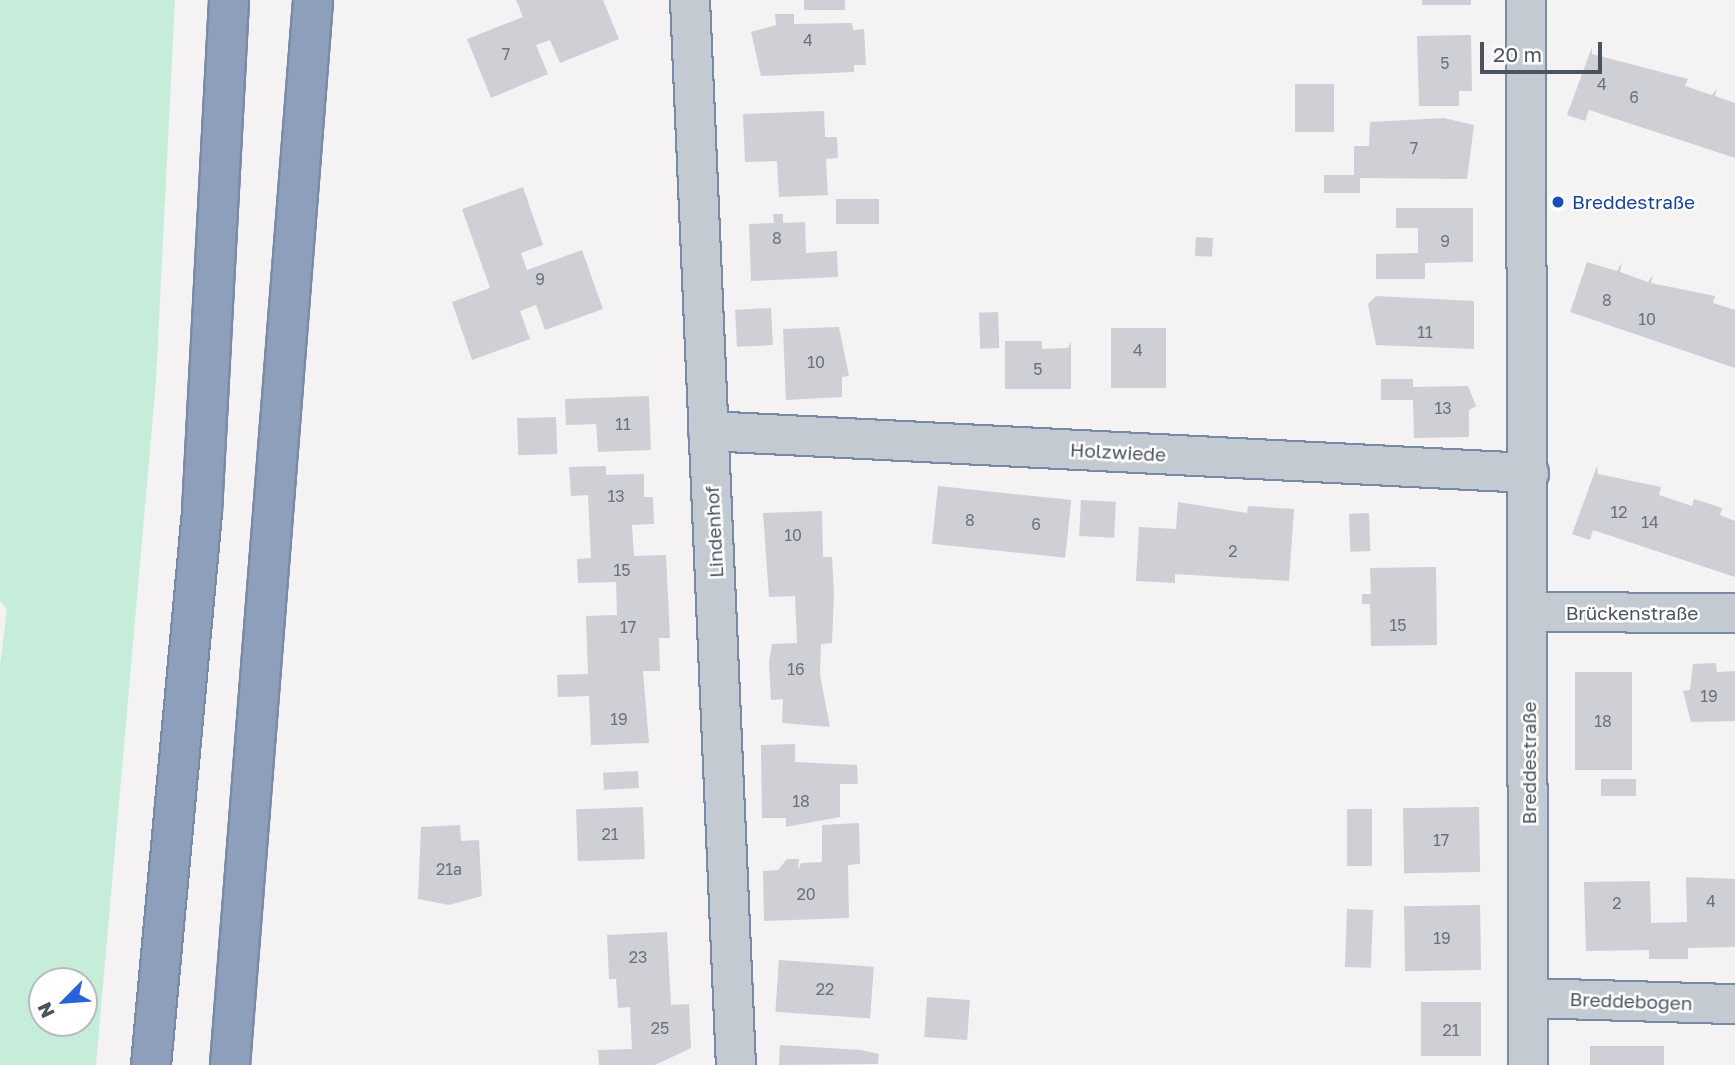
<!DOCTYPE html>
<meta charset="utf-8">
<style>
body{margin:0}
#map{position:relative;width:1735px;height:1065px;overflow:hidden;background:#f4f2f2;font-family:"Golos Text",sans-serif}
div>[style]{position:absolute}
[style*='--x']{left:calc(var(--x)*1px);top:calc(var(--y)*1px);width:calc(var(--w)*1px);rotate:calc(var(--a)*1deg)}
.green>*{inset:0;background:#c5edd9}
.building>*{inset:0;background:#cfd0d5;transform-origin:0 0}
.roads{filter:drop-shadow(2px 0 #798aa7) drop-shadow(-2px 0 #798aa7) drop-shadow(0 2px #798aa7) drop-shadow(0 -2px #798aa7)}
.minor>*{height:38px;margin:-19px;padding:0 19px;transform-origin:19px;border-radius:19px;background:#c4cad2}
.highway>*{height:38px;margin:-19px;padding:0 19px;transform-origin:19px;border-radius:19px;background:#8e9fbc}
.dots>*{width:19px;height:19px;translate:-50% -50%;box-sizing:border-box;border:4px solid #fff;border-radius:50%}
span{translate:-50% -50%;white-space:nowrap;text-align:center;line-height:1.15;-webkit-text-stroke:5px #fff;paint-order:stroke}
.number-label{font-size:16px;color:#6c727c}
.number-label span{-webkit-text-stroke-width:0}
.transit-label{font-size:19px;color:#164399}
.left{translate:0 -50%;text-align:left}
.street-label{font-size:19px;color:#4b535e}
.north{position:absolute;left:28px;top:967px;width:70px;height:70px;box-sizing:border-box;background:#fff;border:2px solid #b7babf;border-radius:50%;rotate:245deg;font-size:19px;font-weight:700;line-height:28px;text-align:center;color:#4b535e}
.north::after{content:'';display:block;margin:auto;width:24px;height:32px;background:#2961d7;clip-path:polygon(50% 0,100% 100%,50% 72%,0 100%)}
.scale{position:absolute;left:1480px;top:42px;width:122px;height:32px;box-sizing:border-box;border:4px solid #4b535e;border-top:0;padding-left:9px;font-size:21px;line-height:24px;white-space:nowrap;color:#4b535e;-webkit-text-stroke:5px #fff;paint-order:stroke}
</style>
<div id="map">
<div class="green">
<i style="clip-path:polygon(evenodd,0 0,175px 0,156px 381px,96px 1065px,0 1065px,0 665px,7px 609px,0 601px,0 0,42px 981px,84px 981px,84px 1023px,42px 1023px,42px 981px)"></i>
</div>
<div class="building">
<i style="clip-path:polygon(516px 0,603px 0,619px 39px,560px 63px,550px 40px,536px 45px,548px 74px,491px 98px,467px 39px,523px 17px)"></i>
<i style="left:804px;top:0;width:41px;height:10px"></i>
<i style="left:1422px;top:0;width:49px;height:5px"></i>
<i style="clip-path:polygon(775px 14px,794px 14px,794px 24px,852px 23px,853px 30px,864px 29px,866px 65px,854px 65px,854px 72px,761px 76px,751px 32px,776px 25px)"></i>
<i style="clip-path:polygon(1471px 35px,1472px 91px,1459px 91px,1459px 106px,1419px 106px,1417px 36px)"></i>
<i style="clip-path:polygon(1592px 47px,1592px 54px,1688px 79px,1685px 86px,1712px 95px,1717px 89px,1715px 96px,1735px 103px,1735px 158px,1589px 110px,1585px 121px,1567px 115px)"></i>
<i style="left:1295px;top:84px;width:39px;height:48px"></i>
<i style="clip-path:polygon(824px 111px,825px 137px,837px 137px,838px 158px,826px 159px,828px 195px,779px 197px,777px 161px,745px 162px,743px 114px)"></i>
<i style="clip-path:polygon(1444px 118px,1474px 125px,1467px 179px,1360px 178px,1360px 193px,1324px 193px,1324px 175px,1354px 175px,1354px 146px,1369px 146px,1370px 122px)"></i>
<i style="clip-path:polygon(523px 187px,543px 245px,521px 253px,527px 270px,582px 250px,603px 309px,545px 330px,536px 305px,520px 311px,530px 339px,472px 360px,452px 302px,490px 288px,462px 209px)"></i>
<i style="left:879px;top:199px;width:25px;height:43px;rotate:90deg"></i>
<i style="clip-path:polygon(1396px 208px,1473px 208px,1473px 262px,1425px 263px,1425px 279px,1376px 279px,1376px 254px,1418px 253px,1418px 228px,1396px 228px)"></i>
<i style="clip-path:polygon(773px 214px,783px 214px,783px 223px,805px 222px,806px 253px,837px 251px,838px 277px,751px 281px,749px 224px,774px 223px)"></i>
<i style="left:1196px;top:237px;width:17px;height:19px;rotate:3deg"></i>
<i style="clip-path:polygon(1587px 262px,1617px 271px,1622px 262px,1620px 272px,1648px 282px,1653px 275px,1651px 283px,1715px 296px,1713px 303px,1735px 310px,1735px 368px,1570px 312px)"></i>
<i style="clip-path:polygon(1376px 296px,1474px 301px,1474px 349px,1376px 345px,1368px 304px)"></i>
<i style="left:771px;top:308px;width:37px;height:36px;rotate:87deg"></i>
<i style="left:998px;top:312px;width:36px;height:19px;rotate:88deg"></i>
<i style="clip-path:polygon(839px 327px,849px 376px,842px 377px,842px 397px,786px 400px,783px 329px)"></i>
<i style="left:1166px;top:328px;width:60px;height:55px;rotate:90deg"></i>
<i style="clip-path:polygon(1005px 341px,1042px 341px,1042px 349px,1068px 348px,1071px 341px,1071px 389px,1005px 389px)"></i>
<i style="clip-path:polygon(1381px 379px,1413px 379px,1413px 387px,1468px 386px,1476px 406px,1469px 410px,1469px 437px,1414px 438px,1413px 400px,1381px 400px)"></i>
<i style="clip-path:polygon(649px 396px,651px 450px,598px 452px,596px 424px,566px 425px,565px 399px)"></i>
<i style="left:556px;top:417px;width:37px;height:39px;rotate:88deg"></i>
<i style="clip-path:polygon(606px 466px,606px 475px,644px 474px,644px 497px,653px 497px,654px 524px,632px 525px,634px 556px,666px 555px,670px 638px,659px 638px,660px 671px,643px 671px,649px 743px,591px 745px,589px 696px,558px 697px,557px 675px,588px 674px,586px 616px,617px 615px,616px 582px,578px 583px,577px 559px,591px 558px,588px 495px,571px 496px,569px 467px)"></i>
<i style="clip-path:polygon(1597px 466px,1598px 474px,1661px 487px,1659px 495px,1692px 506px,1694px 499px,1722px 508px,1720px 515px,1735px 521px,1735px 577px,1593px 530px,1590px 540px,1572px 534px)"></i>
<i style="left:938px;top:486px;width:134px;height:58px;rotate:6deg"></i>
<i style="left:1081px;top:500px;width:35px;height:36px;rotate:3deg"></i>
<i style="clip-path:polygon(1178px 502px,1247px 513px,1248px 506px,1294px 509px,1289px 581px,1175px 574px,1175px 583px,1136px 581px,1139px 527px,1176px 529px)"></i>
<i style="clip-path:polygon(822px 511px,823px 557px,832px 557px,834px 594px,832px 643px,821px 644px,820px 675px,830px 727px,782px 723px,783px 699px,771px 700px,769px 662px,772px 644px,797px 643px,795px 596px,769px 597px,763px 513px)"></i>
<i style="left:1369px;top:513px;width:38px;height:20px;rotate:88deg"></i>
<i style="clip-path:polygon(1436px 567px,1437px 645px,1371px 646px,1370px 604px,1362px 604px,1362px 594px,1371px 594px,1370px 568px)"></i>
<i style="clip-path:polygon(1716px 663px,1717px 672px,1735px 671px,1735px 721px,1691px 722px,1683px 691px,1690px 690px,1693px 664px)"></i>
<i style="left:1575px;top:672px;width:57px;height:98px"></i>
<i style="clip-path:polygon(795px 744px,795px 762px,857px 765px,858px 784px,840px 784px,840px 817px,786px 827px,786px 818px,762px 818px,761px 745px)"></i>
<i style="left:638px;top:771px;width:17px;height:35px;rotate:87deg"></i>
<i style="left:1601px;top:779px;width:35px;height:17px"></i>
<i style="left:643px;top:807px;width:52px;height:67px;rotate:88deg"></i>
<i style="left:1479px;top:807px;width:65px;height:76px;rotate:89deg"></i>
<i style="left:1347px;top:809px;width:25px;height:57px"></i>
<i style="clip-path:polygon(859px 823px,860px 864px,848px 865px,849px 918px,764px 921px,763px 871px,778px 870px,787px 859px,799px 859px,798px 870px,801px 863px,822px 862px,822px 825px)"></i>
<i style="clip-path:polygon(460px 825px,461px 841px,479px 840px,482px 896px,449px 905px,418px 899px,421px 827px)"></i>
<i style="clip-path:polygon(1686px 877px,1735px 879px,1735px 947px,1688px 948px,1688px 959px,1649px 959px,1649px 950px,1586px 951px,1584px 882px,1650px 881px,1651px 923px,1687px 922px)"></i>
<i style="left:1480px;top:905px;width:65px;height:76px;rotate:89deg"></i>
<i style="left:1347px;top:909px;width:26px;height:58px;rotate:2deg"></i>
<i style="clip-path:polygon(667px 932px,671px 1005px,689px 1004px,691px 1048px,655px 1065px,599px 1065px,598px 1050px,632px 1049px,630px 1007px,618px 1008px,616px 979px,609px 979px,607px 935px)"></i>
<i style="left:779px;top:960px;width:95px;height:52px;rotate:4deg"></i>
<i style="left:927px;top:997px;width:43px;height:40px;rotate:4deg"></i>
<i style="left:1481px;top:1002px;width:54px;height:60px;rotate:90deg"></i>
<i style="clip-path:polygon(780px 1045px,861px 1050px,879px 1054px,878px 1064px,779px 1065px)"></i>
<i style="left:1590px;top:1046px;width:74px;height:19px"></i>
</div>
<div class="roads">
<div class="minor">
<i style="--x:690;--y:0;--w:1066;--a:87.53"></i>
<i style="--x:1526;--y:0;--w:1065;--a:89.89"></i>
<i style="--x:708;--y:431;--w:822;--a:2.93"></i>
<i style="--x:1530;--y:612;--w:205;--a:0.3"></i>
<i style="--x:1528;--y:998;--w:207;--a:1.7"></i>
</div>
<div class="highway">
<i style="--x:151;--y:1065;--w:555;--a:-84.73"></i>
<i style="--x:202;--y:512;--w:513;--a:-86.98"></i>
<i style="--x:230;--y:1065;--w:1068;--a:-85.54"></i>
</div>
</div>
<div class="dots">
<i style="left:1558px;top:202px;background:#1a4fb4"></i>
</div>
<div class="number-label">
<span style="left:808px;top:40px">4</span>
<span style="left:506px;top:54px">7</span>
<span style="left:1445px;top:63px">5</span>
<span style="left:1602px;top:84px">4</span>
<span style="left:1634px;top:97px">6</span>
<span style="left:1414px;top:148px">7</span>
<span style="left:777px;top:238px">8</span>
<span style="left:1445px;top:241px">9</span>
<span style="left:540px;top:279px">9</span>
<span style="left:1607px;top:300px">8</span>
<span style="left:1647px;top:319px">10</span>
<span style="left:1425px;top:332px">11</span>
<span style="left:1138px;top:350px">4</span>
<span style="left:816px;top:362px">10</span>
<span style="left:1038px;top:369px">5</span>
<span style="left:1443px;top:408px">13</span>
<span style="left:623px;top:424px">11</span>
<span style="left:616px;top:496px">13</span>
<span style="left:1619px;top:512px">12</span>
<span style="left:970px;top:520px">8</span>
<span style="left:1650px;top:522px">14</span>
<span style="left:1036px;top:524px">6</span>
<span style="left:793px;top:535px">10</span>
<span style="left:1233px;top:551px">2</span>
<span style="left:622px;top:570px">15</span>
<span style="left:1398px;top:625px">15</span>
<span style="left:628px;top:627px">17</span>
<span style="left:796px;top:669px">16</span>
<span style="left:1709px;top:696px">19</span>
<span style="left:619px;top:719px">19</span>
<span style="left:1603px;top:721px">18</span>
<span style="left:801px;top:801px">18</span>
<span style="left:610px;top:834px">21</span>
<span style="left:1441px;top:840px">17</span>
<span style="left:449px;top:869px">21a</span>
<span style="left:806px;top:894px">20</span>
<span style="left:1711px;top:901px">4</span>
<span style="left:1617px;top:903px">2</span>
<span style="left:1442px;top:938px">19</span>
<span style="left:638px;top:957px">23</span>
<span style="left:825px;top:989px">22</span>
<span style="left:660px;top:1028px">25</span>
<span style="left:1451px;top:1030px">21</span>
</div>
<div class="transit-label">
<span class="left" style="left:1572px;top:202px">Breddestraße</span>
</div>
<div class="street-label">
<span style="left:1118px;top:452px;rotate:3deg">Holzwiede</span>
<span style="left:714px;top:532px;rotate:-93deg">Lindenhof</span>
<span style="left:1632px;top:613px">Brückenstraße</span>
<span style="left:1529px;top:763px;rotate:-90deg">Breddestraße</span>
<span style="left:1631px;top:1001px;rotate:2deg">Breddebogen</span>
</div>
<div class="north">N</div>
<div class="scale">20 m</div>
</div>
